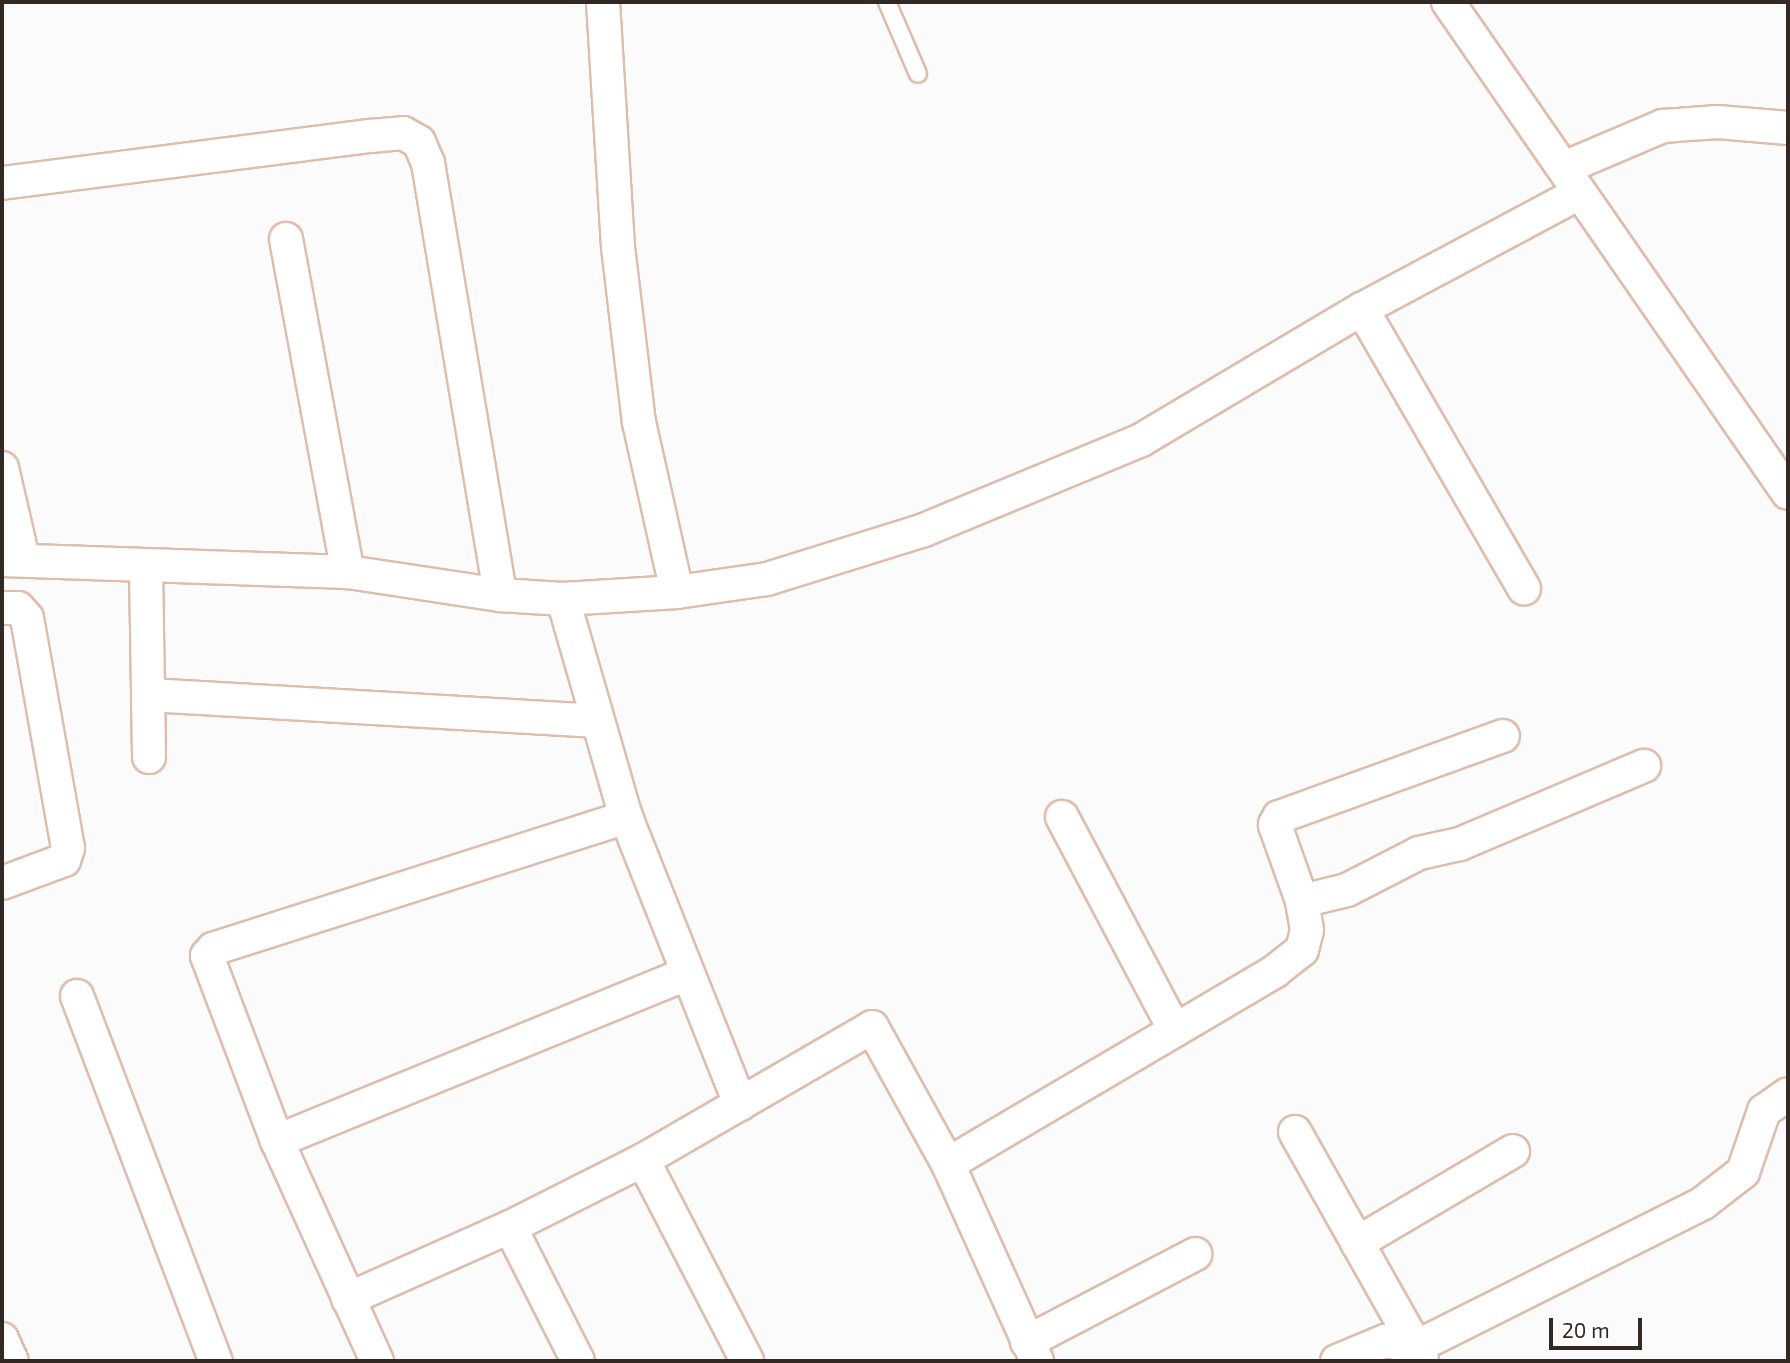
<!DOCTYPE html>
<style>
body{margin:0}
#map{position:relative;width:1790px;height:1363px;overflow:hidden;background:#fbfbfb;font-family:"Exo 2",sans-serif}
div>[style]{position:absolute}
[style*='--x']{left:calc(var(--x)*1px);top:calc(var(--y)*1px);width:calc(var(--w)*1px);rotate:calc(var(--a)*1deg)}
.roads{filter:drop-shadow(2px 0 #ddbdad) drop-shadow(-2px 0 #ddbdad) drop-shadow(0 2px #ddbdad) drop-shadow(0 -2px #ddbdad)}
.lane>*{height:16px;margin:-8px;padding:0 8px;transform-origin:8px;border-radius:8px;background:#fff}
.street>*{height:32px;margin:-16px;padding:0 16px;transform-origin:16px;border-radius:16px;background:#fff}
span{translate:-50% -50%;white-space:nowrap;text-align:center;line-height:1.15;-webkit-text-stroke:7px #fff;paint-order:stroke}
.frame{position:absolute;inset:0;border:4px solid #342822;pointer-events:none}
.scale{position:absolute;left:1549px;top:1318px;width:93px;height:32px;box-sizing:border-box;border:4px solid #342822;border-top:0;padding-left:9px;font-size:21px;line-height:24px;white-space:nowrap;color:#342822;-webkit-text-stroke:5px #fff;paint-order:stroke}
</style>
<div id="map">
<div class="roads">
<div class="lane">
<i style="--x:887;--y:2;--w:78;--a:66.7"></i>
</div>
<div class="street">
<i style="--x:603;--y:2;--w:245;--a:86.5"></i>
<i style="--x:618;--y:247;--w:176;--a:83.2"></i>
<i style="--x:639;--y:422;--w:174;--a:77.4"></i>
<i style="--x:1448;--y:2;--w:597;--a:55.3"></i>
<i style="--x:1564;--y:168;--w:108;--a:-23"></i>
<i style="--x:1663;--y:126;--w:55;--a:-4.2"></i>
<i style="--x:1718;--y:122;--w:70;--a:4.9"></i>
<i style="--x:2;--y:183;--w:371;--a:-7.3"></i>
<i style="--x:370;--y:136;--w:33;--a:-5"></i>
<i style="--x:403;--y:133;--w:18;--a:29"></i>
<i style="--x:419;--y:142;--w:23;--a:67"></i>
<i style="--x:428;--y:163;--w:438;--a:80.5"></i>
<i style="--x:286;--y:239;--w:339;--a:79.5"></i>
<i style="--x:1362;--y:309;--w:323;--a:59.9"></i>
<i style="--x:2;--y:468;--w:93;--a:77"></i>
<i style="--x:2;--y:560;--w:346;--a:2"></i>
<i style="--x:348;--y:572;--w:154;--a:8.6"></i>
<i style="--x:500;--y:595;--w:63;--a:3.6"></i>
<i style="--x:563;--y:599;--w:114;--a:-3.5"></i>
<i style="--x:677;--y:592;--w:91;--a:-8.2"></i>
<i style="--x:767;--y:579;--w:164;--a:-17.3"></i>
<i style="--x:924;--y:530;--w:235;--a:-22.5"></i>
<i style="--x:1141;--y:440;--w:257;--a:-30.7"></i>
<i style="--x:1362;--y:309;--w:246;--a:-28.1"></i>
<i style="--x:146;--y:566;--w:191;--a:89.1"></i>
<i style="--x:563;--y:599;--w:227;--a:73.9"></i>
<i style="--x:626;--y:817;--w:309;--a:68.3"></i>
<i style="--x:2;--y:608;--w:16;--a:0"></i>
<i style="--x:18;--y:608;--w:13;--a:48"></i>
<i style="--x:27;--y:618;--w:234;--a:79.9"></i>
<i style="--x:68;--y:848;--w:13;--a:108"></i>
<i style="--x:64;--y:860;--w:66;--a:159.6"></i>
<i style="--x:148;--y:695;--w:448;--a:3.3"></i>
<i style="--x:1062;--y:817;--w:241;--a:62.1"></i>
<i style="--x:1302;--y:901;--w:46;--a:-13.7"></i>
<i style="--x:1347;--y:890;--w:81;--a:-27.2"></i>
<i style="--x:1419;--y:853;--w:42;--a:-12.4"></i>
<i style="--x:1460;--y:844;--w:200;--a:-23"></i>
<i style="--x:77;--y:996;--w:391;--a:69.2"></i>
<i style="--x:1295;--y:1132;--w:258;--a:60.6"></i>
<i style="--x:277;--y:1141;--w:443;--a:-22.2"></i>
<i style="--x:643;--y:1160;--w:226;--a:62.6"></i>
<i style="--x:948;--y:1164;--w:380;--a:-30.5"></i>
<i style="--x:1275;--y:971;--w:34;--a:-38"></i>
<i style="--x:1302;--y:950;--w:21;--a:-76"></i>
<i style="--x:1307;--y:930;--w:29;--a:-100"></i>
<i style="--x:1302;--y:901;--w:81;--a:-109.6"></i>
<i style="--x:1275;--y:825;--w:9;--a:-63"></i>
<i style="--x:1279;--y:817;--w:238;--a:-19.9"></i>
<i style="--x:510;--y:1227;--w:150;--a:63.1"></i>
<i style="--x:1357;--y:1243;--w:181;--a:-30.5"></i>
<i style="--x:348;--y:1299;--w:177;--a:-24"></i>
<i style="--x:510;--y:1227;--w:149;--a:-26.7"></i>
<i style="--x:643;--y:1160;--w:265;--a:-30.1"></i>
<i style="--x:872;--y:1027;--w:157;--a:61"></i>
<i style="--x:948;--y:1164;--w:216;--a:65.7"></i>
<i style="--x:2;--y:1339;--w:24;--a:66"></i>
<i style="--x:1027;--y:1342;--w:190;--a:-27.6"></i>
<i style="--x:377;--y:1361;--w:242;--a:-114.4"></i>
<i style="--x:277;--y:1141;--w:198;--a:-110.7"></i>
<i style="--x:207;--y:956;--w:9;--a:-49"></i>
<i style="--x:213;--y:949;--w:434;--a:-17.7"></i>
<i style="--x:1337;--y:1361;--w:52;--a:-22.6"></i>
<i style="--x:1385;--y:1341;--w:32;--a:11"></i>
<i style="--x:1416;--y:1347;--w:321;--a:-26.6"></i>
<i style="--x:1703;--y:1203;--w:51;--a:-37.8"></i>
<i style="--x:1743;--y:1172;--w:65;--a:-71"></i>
<i style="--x:1764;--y:1111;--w:29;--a:-35"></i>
</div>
</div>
<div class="frame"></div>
<div class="scale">20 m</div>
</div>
